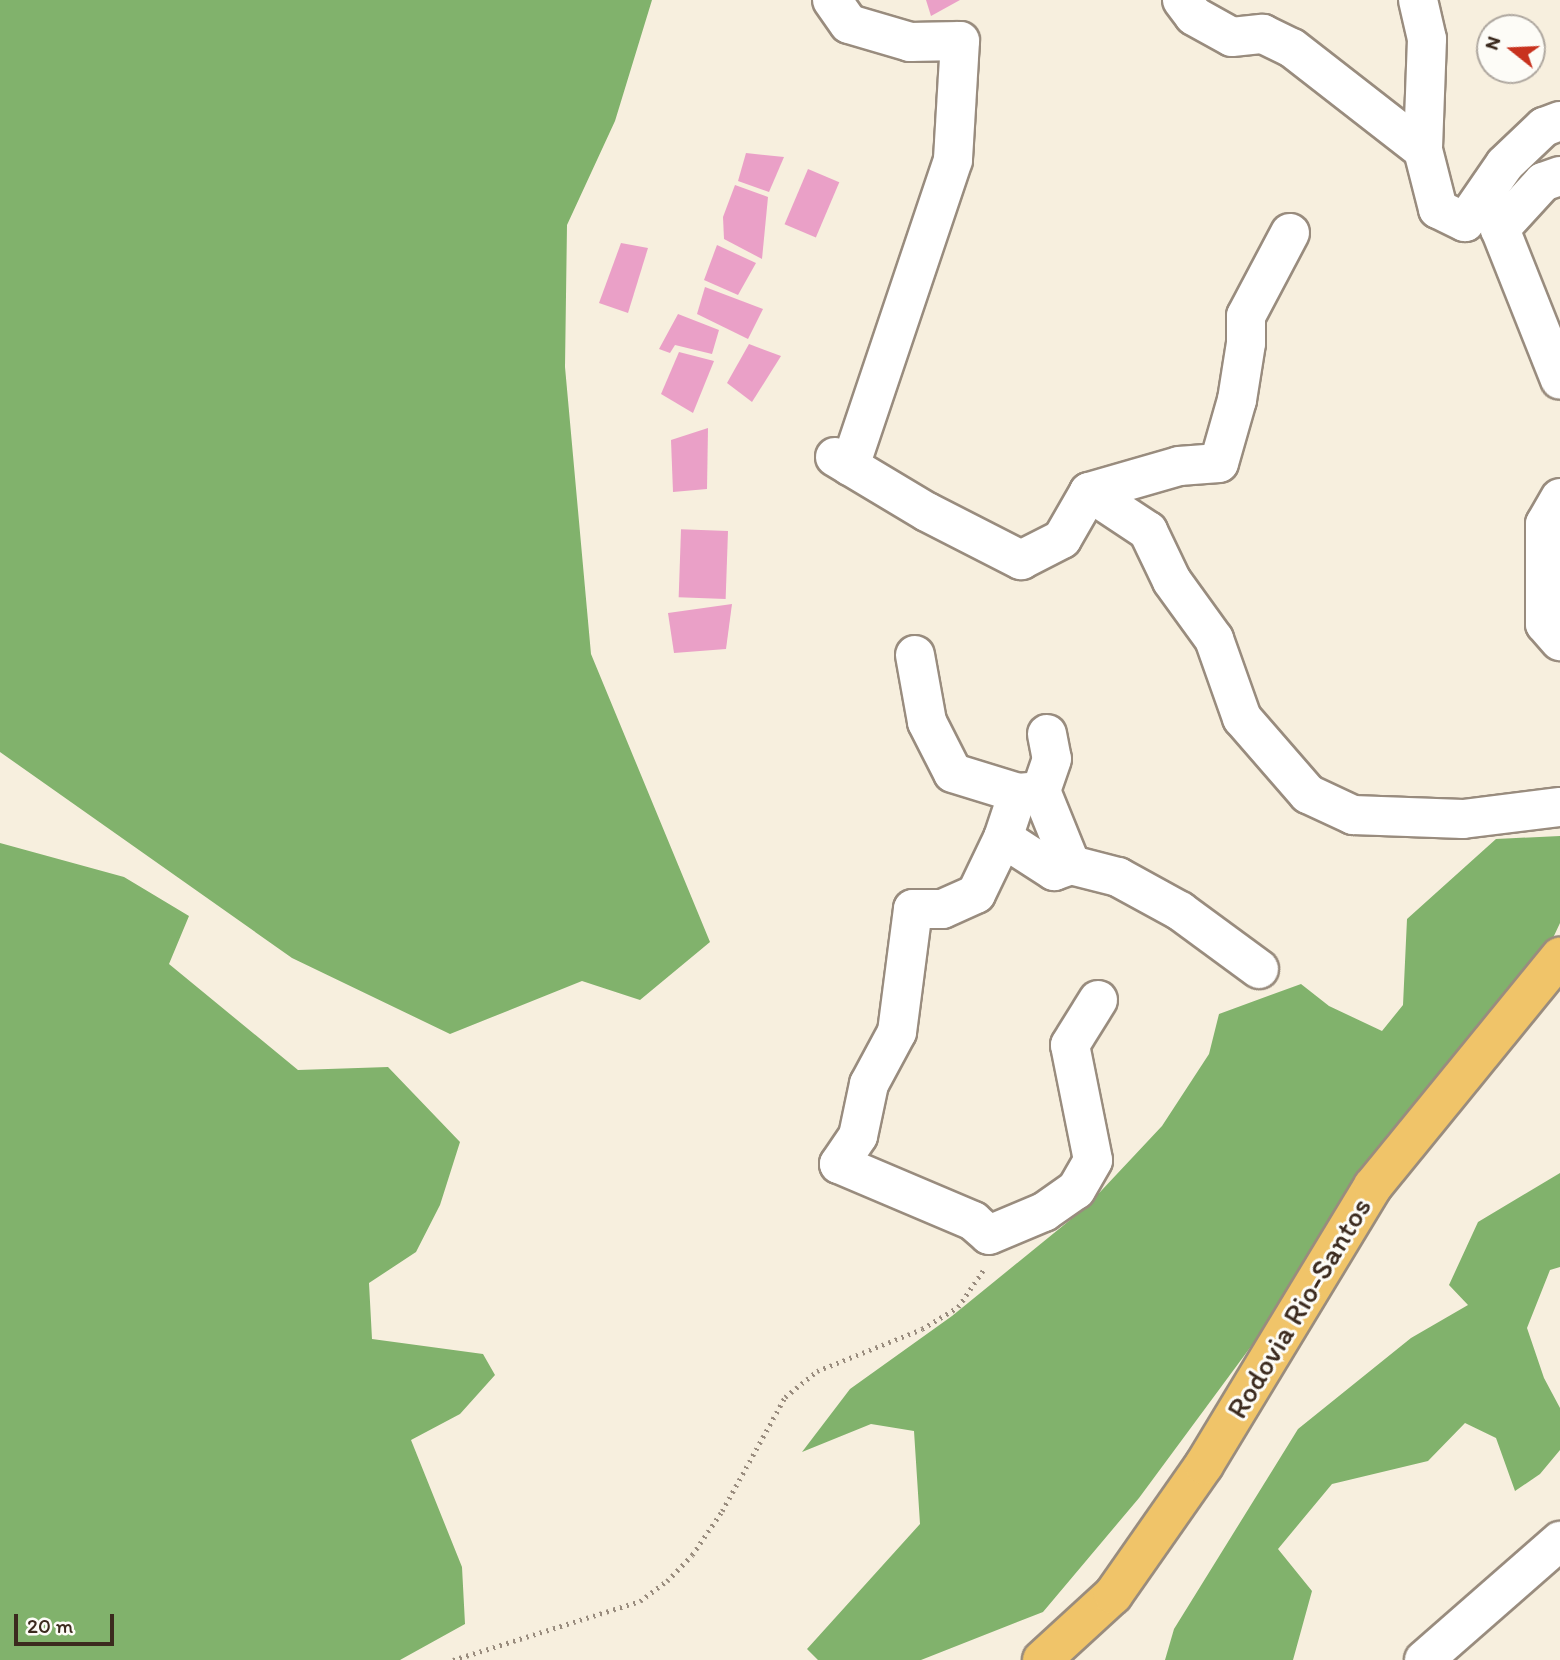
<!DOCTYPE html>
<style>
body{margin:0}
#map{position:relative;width:1560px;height:1660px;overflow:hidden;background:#f7efde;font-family:Itim,sans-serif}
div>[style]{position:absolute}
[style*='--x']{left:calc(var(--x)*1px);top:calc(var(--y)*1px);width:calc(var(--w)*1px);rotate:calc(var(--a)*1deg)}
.forest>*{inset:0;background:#81b26c}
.building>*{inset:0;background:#eaa0c7;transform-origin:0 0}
.path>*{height:4.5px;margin-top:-2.25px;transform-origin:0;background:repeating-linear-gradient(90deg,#998c7e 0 2px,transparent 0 7px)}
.roads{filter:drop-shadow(2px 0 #998c7e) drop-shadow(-2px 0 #998c7e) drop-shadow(0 2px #998c7e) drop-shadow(0 -2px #998c7e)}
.minor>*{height:38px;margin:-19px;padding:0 19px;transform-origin:19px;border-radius:19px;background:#fff}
.highway>*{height:38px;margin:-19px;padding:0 19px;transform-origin:19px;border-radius:19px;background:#f0c469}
span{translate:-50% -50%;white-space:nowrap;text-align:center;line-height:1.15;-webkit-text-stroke:6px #fdfcf7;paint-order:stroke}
.street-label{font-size:30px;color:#3b2a1e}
.north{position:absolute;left:1476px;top:14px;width:70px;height:70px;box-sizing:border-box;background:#fdfcf7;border:2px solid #afa8a0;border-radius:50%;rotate:288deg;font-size:19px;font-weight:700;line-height:28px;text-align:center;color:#3b2a1e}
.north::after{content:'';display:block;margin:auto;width:24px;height:32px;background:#c8321e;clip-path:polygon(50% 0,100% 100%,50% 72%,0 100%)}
.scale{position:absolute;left:14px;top:1614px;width:100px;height:32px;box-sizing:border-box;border:4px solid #3b2a1e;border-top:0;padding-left:9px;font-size:21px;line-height:24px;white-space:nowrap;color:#3b2a1e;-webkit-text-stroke:5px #fdfcf7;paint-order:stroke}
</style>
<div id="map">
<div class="forest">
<i style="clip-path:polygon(0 0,652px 0,615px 121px,567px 225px,565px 367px,591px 654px,710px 942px,640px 1000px,582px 981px,450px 1034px,292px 958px,0 752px)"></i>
<i style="clip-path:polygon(1560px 836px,1560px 923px,1553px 938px,1139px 1498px,1043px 1612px,921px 1660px,818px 1660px,807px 1649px,920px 1524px,914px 1431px,871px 1424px,802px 1452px,850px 1389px,952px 1316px,1086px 1207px,1162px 1126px,1209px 1054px,1219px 1014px,1301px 984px,1329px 1006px,1382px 1031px,1403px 1005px,1407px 919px,1496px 839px)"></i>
<i style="clip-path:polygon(0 843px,124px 877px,189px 916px,169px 964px,298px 1070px,388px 1067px,460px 1142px,440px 1205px,416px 1252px,369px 1283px,372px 1339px,483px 1354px,495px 1375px,460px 1414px,411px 1440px,462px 1567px,465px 1624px,400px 1660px,0 1660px)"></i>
<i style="clip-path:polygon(1560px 1173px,1560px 1267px,1550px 1270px,1527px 1328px,1544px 1378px,1560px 1408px,1560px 1450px,1540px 1474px,1515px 1491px,1496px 1438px,1465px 1423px,1428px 1461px,1332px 1484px,1278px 1549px,1312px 1591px,1293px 1660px,1165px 1660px,1174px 1629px,1298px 1429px,1411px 1338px,1468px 1305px,1449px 1285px,1478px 1222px)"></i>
</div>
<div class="building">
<i style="clip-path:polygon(926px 0,960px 0,931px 16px)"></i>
<i style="clip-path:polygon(746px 153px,784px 157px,769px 192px,738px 181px)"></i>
<i style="left:808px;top:169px;width:34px;height:60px;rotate:23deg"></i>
<i style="clip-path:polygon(735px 185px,768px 197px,762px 259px,724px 239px,723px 217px)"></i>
<i style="clip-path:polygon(621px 243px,648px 248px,628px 313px,599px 303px)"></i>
<i style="clip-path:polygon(717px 245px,756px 263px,738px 295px,704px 280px)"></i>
<i style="clip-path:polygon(705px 287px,763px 309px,748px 339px,697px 314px)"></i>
<i style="clip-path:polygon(678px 314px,719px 330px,712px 354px,675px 345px,670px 353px,659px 349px)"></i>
<i style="clip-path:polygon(749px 344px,781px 356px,752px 402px,727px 383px)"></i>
<i style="clip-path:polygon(679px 352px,714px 361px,693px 413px,661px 394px)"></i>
<i style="clip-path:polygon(708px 428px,707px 489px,673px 492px,671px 440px)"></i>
<i style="left:728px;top:531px;width:68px;height:47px;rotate:92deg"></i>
<i style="clip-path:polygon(732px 604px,726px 649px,674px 653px,668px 613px)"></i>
</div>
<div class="path">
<i style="--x:453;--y:1660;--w:196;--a:-17.5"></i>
<i style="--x:640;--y:1601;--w:34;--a:-37"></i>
<i style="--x:667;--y:1581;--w:36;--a:-46"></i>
<i style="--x:692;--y:1555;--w:53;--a:-55.7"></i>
<i style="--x:722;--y:1511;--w:130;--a:-61.1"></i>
<i style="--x:785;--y:1397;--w:41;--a:-39.1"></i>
<i style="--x:817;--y:1371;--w:113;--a:-21.8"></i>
<i style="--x:922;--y:1329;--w:42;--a:-31.4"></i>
<i style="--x:958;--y:1307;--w:46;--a:-55.6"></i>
</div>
<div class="roads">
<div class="minor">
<i style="--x:832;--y:0;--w:29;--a:55"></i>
<i style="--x:849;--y:24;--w:64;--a:16.4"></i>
<i style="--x:910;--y:42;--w:50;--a:-1.1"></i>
<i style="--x:960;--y:41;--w:119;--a:93.4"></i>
<i style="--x:953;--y:160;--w:323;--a:108.6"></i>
<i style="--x:1182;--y:0;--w:20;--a:53"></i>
<i style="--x:1194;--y:16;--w:43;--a:28.9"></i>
<i style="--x:1232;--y:37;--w:31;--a:-6"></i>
<i style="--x:1263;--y:34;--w:32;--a:26"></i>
<i style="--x:1292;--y:48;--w:166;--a:37.9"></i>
<i style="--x:1423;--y:150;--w:61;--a:75.7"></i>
<i style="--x:1438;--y:209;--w:30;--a:26"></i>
<i style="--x:1465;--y:222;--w:70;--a:-55.4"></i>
<i style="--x:1505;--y:164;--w:54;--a:-43.5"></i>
<i style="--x:1544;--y:127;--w:17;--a:-21"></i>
<i style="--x:1418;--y:0;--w:40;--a:77"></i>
<i style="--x:1427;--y:39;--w:111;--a:92.1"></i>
<i style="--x:1560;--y:176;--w:18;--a:161"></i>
<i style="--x:1543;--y:182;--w:64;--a:132.5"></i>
<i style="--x:1500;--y:229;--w:162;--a:68.3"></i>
<i style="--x:835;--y:457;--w:107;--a:30.9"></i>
<i style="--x:927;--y:512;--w:106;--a:27.1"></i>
<i style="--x:1021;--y:560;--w:46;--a:-27.1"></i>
<i style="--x:1062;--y:539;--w:54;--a:-60.1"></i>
<i style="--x:1089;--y:492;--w:94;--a:-16.1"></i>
<i style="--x:1179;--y:466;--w:40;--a:-4.3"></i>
<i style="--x:1219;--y:463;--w:66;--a:-74.1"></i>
<i style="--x:1237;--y:400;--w:58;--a:-81"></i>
<i style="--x:1246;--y:343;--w:27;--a:-90"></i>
<i style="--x:1246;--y:316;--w:94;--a:-62.1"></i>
<i style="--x:1089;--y:492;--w:71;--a:33.5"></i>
<i style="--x:1148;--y:531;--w:55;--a:64.4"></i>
<i style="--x:1172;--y:581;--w:72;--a:54.1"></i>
<i style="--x:1214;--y:639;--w:84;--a:70.5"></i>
<i style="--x:1242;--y:718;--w:101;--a:49"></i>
<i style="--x:1308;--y:794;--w:50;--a:25"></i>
<i style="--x:1353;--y:815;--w:110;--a:2.1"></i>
<i style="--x:1463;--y:819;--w:98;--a:-7.1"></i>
<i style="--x:1560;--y:498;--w:30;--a:120"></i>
<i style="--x:1545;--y:524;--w:100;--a:90"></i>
<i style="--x:1545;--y:624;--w:23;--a:49"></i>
<i style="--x:915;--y:655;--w:68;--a:79.8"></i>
<i style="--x:927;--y:722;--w:57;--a:63"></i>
<i style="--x:953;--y:773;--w:68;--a:17.1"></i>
<i style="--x:1047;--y:734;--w:25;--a:79"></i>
<i style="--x:1052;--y:759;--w:34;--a:109"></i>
<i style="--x:1041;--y:791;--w:23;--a:175"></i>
<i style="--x:1018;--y:793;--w:47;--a:108.4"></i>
<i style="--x:1003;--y:838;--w:62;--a:115.7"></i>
<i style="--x:976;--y:894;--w:37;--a:156"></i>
<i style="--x:942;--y:909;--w:29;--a:180"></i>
<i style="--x:913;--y:909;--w:124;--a:97.4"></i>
<i style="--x:897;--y:1032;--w:59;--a:118.3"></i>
<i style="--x:869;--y:1084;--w:53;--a:101.9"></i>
<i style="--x:858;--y:1136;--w:34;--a:124"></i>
<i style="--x:839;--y:1164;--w:146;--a:23"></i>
<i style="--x:973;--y:1221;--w:21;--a:41"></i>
<i style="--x:989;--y:1235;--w:60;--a:-22.7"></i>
<i style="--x:1044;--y:1212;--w:39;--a:-35"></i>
<i style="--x:1076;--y:1190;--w:34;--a:-60"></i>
<i style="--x:1093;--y:1160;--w:117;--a:-101.3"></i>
<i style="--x:1070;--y:1045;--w:53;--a:-58.1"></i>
<i style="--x:1041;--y:791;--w:80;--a:67.9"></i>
<i style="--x:1003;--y:838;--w:61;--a:32.9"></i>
<i style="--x:1054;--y:871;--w:18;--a:-19"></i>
<i style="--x:1071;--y:865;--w:49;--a:14.3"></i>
<i style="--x:1118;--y:877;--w:71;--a:28.7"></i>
<i style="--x:1180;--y:911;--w:98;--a:36.3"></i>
<i style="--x:1424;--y:1660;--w:181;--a:-41.2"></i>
</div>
<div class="highway">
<i style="--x:1042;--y:1660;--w:96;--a:-42.5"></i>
<i style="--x:1113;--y:1595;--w:159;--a:-55"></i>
<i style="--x:1204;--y:1465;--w:326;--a:-58.8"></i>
<i style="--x:1373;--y:1186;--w:296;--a:-50.8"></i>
</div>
</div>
<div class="street-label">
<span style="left:1299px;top:1308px;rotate:-59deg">Rodovia Rio-Santos</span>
</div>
<div class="north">N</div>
<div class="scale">20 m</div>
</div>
